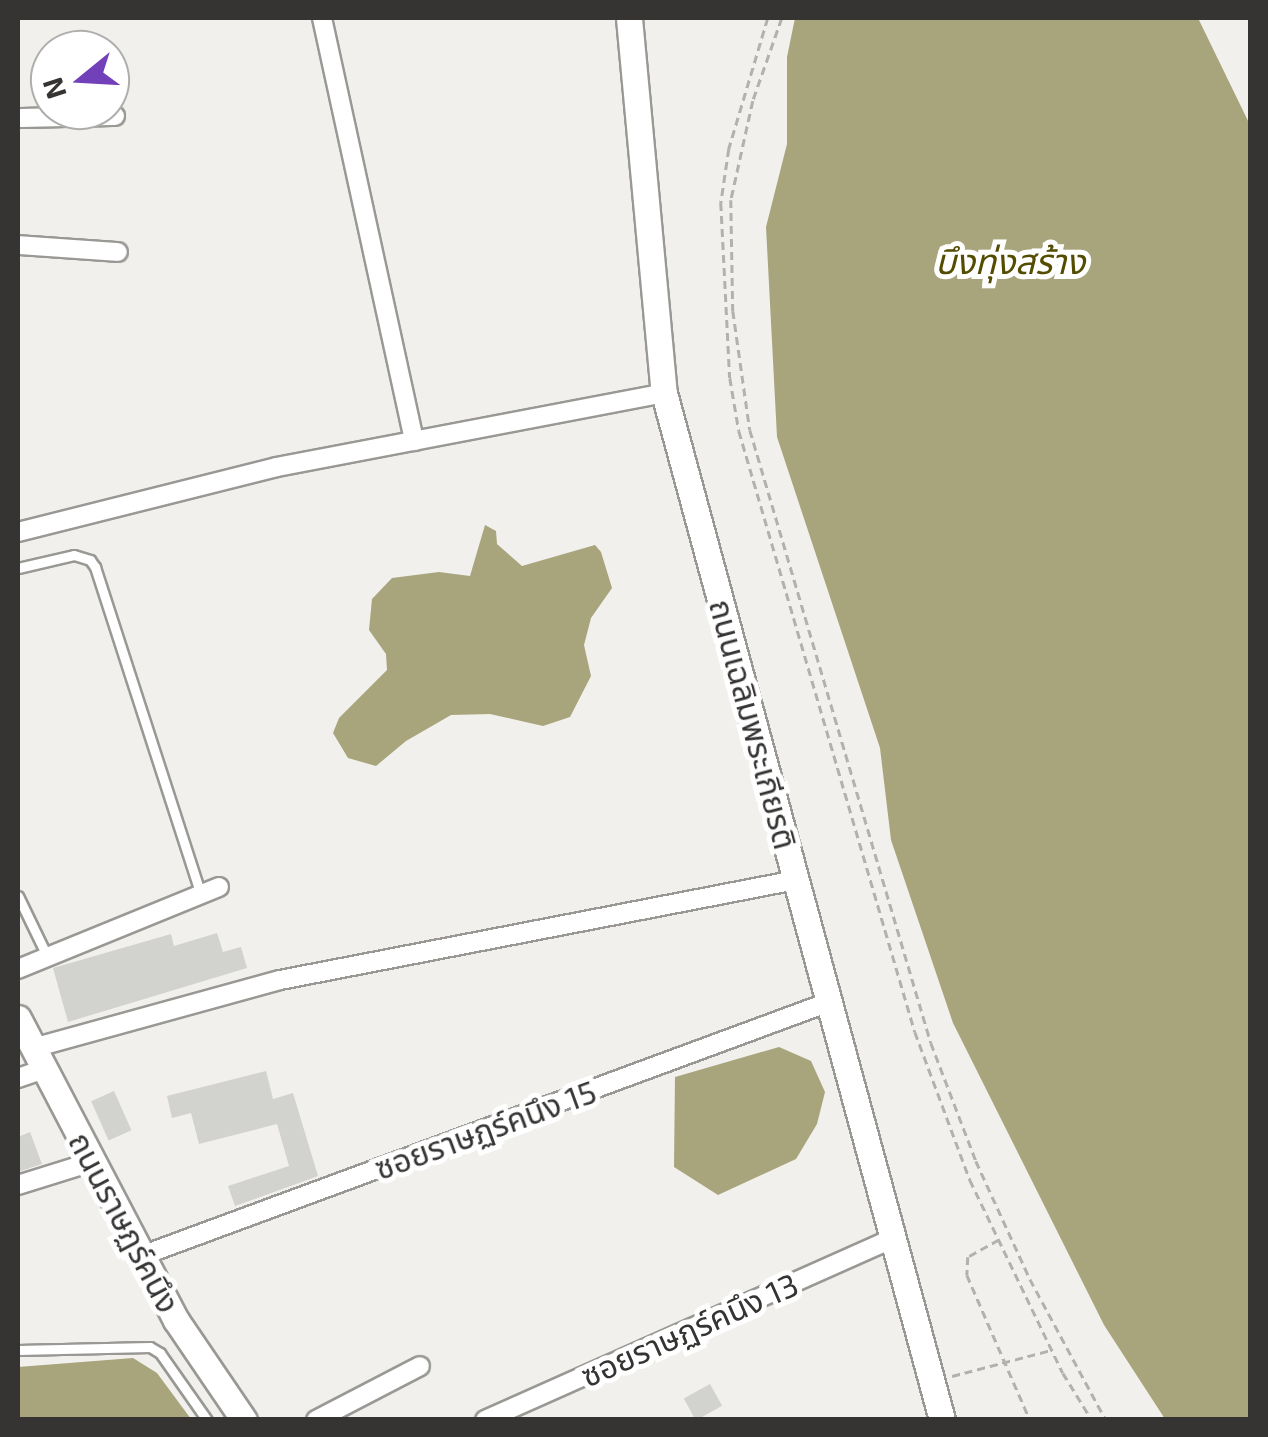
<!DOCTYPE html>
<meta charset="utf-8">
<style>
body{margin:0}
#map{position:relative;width:1268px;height:1437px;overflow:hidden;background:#f1f0ec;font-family:"Exo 2","Noto Sans Thai",sans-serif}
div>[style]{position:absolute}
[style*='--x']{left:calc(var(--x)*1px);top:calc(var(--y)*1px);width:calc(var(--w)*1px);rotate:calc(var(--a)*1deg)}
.water>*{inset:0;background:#a8a47c}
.building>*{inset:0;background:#d2d2ce;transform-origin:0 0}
.path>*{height:2.5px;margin-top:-1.25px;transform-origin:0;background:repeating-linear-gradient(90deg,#b2b1ae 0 8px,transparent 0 13px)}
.roads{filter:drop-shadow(2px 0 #999894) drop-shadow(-2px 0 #999894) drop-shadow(0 2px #999894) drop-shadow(0 -2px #999894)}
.lane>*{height:9px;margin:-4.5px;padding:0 4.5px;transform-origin:4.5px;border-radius:4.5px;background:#fff}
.street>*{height:18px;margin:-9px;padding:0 9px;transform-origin:9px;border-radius:9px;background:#fff}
.secondary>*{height:25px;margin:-12.5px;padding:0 12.5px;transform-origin:12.5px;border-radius:12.5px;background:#fff}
span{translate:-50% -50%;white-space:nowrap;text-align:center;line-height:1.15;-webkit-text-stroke:10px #fff;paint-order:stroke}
.street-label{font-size:32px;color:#353433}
.water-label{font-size:35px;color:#534c01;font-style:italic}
.frame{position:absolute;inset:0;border:20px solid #353433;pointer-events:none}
.north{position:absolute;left:30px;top:30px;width:100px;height:100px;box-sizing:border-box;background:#fff;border:2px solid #aeaead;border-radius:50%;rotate:252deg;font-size:28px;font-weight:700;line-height:40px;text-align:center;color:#353433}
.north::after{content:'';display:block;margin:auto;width:35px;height:45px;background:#7240b8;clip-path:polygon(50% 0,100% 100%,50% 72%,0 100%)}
</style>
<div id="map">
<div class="water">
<i style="clip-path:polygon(795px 18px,1198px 18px,1250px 125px,1250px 1419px,1165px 1419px,1104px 1325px,953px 1023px,891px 840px,880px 748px,777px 437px,766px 227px,787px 144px,787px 57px)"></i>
<i style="clip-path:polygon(485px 525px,496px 531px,497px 544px,522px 566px,595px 545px,601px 552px,612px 588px,591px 618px,584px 645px,591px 676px,570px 717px,543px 726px,490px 714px,451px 715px,406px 741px,376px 766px,348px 758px,333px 733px,339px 718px,387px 670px,386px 654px,369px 630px,372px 599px,392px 578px,439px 572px,470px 576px)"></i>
<i style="clip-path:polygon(779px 1047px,811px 1061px,825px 1092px,817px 1124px,796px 1159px,718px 1195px,674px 1167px,675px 1077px)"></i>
<i style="clip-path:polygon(133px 1358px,157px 1373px,191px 1419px,18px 1419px,18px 1367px)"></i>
</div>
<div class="building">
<i style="clip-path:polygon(217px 933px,223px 952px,241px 947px,247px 968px,68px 1022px,53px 968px,171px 934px,174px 946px)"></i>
<i style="clip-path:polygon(266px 1071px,273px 1099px,293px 1093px,318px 1176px,235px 1206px,228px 1186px,289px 1166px,277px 1124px,199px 1144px,191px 1113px,172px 1118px,167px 1096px)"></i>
<i style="left:114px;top:1091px;width:43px;height:25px;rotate:66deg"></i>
<i style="clip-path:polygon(30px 1132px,42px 1164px,18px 1172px,18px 1137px)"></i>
<i style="left:710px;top:1384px;width:25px;height:30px;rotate:61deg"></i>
</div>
<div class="path">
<i style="--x:768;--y:18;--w:137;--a:106.6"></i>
<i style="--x:729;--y:149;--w:55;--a:98.4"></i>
<i style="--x:721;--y:203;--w:175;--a:87.1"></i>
<i style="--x:730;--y:378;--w:54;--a:80.4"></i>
<i style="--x:739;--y:431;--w:626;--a:73.68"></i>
<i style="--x:915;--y:1032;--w:158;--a:69.6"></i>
<i style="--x:970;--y:1180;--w:214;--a:64.3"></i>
<i style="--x:1063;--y:1373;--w:55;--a:58.3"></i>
<i style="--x:782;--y:18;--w:88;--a:109.3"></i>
<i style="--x:753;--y:101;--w:101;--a:102.5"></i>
<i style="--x:731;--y:200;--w:111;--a:89"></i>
<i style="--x:733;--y:311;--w:120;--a:81.9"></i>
<i style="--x:750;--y:430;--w:639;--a:73.55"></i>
<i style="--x:931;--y:1043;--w:126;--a:69.1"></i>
<i style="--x:976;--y:1161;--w:130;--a:65.4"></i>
<i style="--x:1030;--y:1279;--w:160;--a:61.7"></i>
<i style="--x:999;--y:1240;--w:35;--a:151"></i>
<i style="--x:968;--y:1257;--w:18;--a:93"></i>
<i style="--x:967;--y:1275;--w:158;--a:66.5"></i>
<i style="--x:952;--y:1376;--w:102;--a:-14.7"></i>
</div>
<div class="roads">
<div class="lane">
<i style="--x:18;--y:568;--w:57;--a:-13.1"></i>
<i style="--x:74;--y:555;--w:17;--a:17"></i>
<i style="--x:90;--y:560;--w:9;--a:54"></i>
<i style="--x:95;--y:567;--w:342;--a:72.1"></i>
<i style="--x:18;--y:896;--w:69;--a:64.2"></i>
<i style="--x:18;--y:1350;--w:132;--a:-1.3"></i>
<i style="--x:150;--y:1347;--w:12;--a:31"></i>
<i style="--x:160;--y:1353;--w:82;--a:55"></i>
</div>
<div class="street">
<i style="--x:322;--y:18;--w:433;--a:77.7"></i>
<i style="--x:18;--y:118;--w:97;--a:-1.2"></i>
<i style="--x:18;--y:245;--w:100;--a:4"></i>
<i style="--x:18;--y:532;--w:267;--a:-14.1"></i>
<i style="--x:277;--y:467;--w:394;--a:-10.8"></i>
<i style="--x:18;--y:969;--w:217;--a:-22.2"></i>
<i style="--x:33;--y:1048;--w:256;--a:-15.4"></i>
<i style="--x:280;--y:980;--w:526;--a:-10.97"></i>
<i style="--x:18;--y:1078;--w:28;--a:-19"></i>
<i style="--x:18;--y:1185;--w:77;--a:-17.3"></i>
<i style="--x:141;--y:1256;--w:733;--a:-20.26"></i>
<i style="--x:316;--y:1420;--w:117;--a:-27.4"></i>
<i style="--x:485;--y:1420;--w:447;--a:-24"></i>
</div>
<div class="secondary">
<i style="--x:629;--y:18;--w:377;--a:84.7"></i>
<i style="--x:664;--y:393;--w:1064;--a:74.85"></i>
<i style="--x:18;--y:1018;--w:341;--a:62.4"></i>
<i style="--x:176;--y:1320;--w:121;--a:55.8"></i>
</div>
</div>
<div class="street-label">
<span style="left:754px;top:724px;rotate:75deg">ถนนเฉลิมพระเกียรติ</span>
<span style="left:485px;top:1129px;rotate:-20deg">ซอยราษฏร์คนึง 15</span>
<span style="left:125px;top:1222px;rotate:62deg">ถนนราษฏร์คนึง</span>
<span style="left:689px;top:1329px;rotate:-24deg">ซอยราษฏร์คนึง 13</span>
</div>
<div class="water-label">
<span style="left:1010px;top:260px">บึงทุ่งสร้าง</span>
</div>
<div class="frame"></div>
<div class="north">N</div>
</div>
